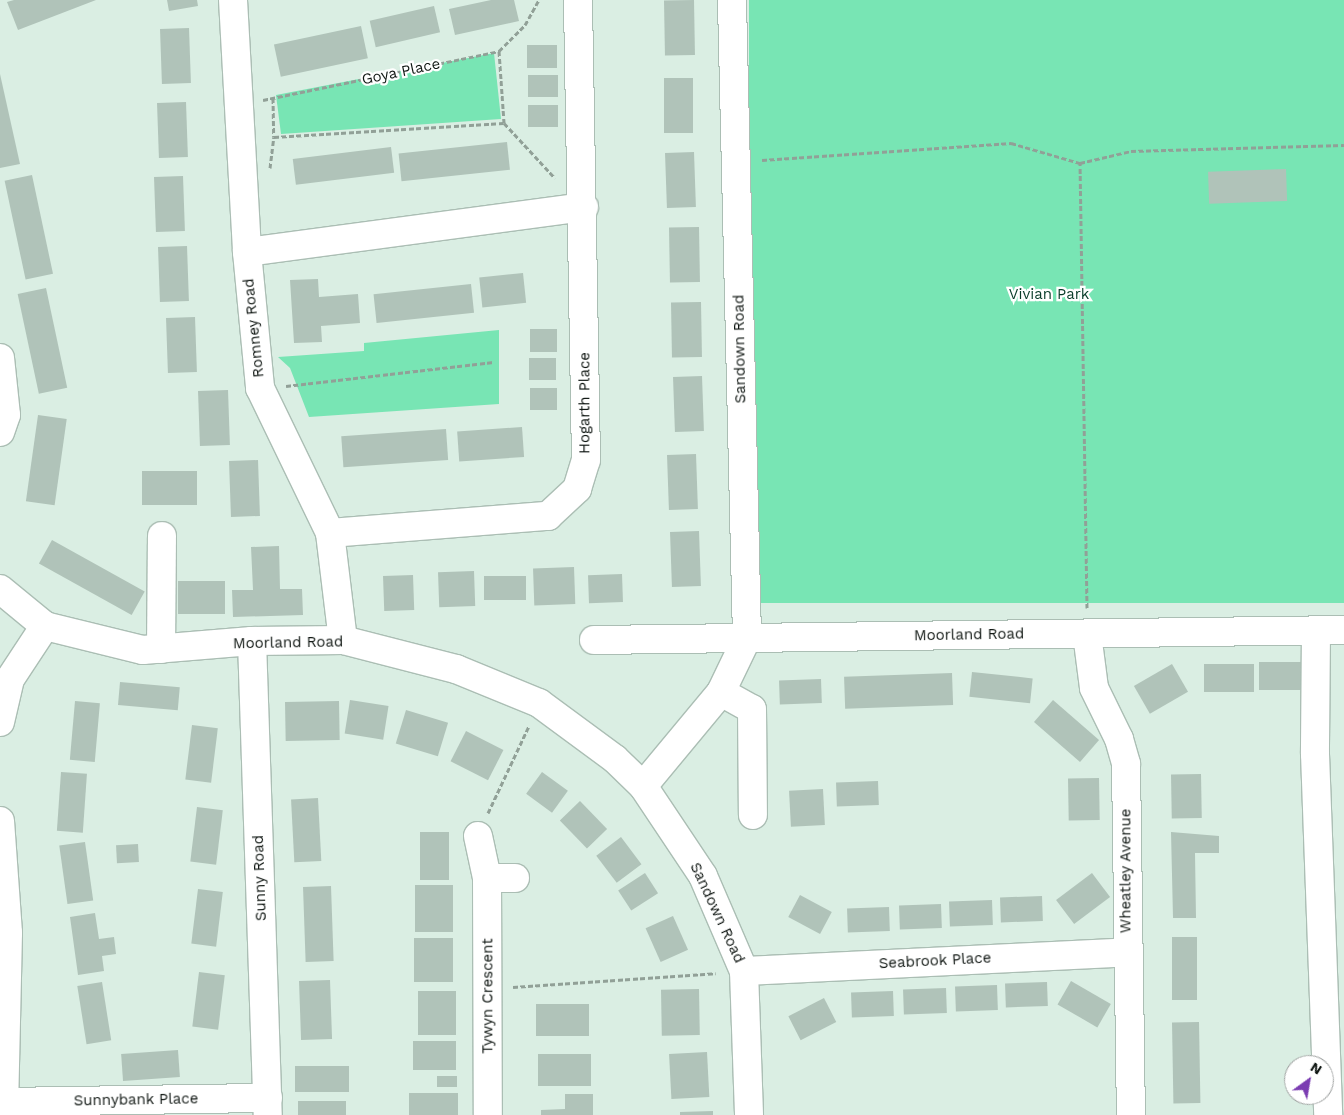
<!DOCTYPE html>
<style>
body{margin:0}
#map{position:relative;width:1344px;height:1115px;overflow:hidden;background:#daeee3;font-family:"Work Sans",sans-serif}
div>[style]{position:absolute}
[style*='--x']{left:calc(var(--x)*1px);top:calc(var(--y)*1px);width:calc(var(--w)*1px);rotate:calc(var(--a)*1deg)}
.green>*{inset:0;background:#78e5b4;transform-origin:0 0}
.building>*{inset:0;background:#b0c3b9;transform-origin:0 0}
.path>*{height:3px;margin-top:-1.5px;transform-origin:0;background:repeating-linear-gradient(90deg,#91a097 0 5px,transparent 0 7.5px)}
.roads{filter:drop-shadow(1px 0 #abbeb4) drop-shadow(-1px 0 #abbeb4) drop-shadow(0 1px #abbeb4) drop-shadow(0 -1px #abbeb4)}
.minor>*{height:28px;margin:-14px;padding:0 14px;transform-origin:14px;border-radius:14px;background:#fff}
span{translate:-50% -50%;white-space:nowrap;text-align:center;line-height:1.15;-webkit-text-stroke:4.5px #fff;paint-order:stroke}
.street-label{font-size:15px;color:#101713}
.park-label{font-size:15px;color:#073b28}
.north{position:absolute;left:1284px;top:1055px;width:50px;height:50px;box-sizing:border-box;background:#fff;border:1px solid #9fa2a1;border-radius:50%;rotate:32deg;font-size:14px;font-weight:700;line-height:20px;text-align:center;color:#101713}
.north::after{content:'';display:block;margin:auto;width:18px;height:22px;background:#7b3db2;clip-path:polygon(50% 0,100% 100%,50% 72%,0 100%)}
</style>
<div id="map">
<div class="green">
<i style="left:749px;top:0;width:595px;height:603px"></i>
<i style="clip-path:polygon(494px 53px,501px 119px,281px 134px,276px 95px)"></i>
<i style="clip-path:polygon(499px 330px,499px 404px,309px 417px,290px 368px,278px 357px,364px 351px,364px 343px)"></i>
</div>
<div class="building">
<i style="clip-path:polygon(14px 0,96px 0,18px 30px,7px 2px)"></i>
<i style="clip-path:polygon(167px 0,197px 0,198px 6px,169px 11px)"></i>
<i style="clip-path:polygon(491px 0,514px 0,519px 21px,455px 35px,449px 9px)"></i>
<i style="left:694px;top:0;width:55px;height:30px;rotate:89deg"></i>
<i style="left:434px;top:6px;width:27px;height:66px;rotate:77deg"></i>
<i style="left:361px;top:26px;width:33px;height:89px;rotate:78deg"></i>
<i style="left:189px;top:28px;width:55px;height:29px;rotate:88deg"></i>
<i style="left:527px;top:45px;width:30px;height:23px"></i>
<i style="clip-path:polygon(0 74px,20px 164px,0 168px)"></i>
<i style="left:528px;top:75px;width:30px;height:22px"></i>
<i style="left:664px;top:78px;width:29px;height:55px"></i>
<i style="left:186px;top:102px;width:55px;height:29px;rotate:88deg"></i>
<i style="left:528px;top:105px;width:30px;height:22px"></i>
<i style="left:507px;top:142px;width:28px;height:109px;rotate:84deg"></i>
<i style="left:391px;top:147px;width:26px;height:99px;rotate:83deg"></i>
<i style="left:694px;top:152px;width:55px;height:29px;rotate:88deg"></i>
<i style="left:1286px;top:169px;width:32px;height:78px;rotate:88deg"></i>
<i style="left:32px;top:175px;width:101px;height:28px;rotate:78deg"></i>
<i style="left:183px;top:176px;width:55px;height:29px;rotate:88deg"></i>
<i style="left:699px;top:227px;width:55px;height:30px;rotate:89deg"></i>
<i style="left:187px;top:246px;width:55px;height:29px;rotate:88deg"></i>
<i style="left:523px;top:273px;width:30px;height:44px;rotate:84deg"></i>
<i style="clip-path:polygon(318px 279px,319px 297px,358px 294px,360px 323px,321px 326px,322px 342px,294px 343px,290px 280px)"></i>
<i style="left:471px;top:284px;width:29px;height:98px;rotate:84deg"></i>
<i style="left:46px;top:288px;width:102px;height:29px;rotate:78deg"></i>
<i style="left:701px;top:302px;width:55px;height:30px;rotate:89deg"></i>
<i style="left:195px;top:317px;width:55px;height:29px;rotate:88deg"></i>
<i style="left:530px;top:329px;width:27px;height:23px"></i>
<i style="left:529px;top:358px;width:27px;height:22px"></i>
<i style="left:702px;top:376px;width:55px;height:29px;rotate:88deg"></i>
<i style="left:530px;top:388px;width:27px;height:22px"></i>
<i style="left:228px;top:390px;width:55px;height:30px;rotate:88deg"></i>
<i style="left:38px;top:415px;width:29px;height:87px;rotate:8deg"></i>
<i style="left:522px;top:427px;width:30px;height:65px;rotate:86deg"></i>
<i style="left:446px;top:429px;width:31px;height:105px;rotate:86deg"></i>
<i style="left:696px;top:454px;width:55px;height:29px;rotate:88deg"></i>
<i style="left:258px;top:460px;width:56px;height:29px;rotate:88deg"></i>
<i style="left:142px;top:471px;width:55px;height:34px"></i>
<i style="left:699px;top:531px;width:55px;height:29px;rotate:88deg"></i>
<i style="left:52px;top:540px;width:106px;height:27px;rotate:29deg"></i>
<i style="clip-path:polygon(279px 546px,280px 589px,302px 589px,303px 615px,233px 617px,232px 590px,253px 590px,251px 547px)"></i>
<i style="left:574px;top:567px;width:37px;height:41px;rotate:88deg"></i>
<i style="left:474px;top:571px;width:35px;height:36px;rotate:88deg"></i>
<i style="left:622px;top:574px;width:28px;height:34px;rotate:88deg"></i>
<i style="left:413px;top:575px;width:35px;height:30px;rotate:88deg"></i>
<i style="left:526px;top:576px;width:24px;height:42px;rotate:90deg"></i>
<i style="left:225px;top:581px;width:33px;height:47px;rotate:90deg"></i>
<i style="left:1310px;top:662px;width:28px;height:51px;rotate:90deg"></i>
<i style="left:1172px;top:664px;width:32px;height:44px;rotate:60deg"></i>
<i style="left:1254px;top:664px;width:28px;height:50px;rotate:90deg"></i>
<i style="left:972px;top:672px;width:61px;height:25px;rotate:6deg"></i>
<i style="left:952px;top:673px;width:32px;height:108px;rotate:88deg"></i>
<i style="left:821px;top:679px;width:24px;height:42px;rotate:88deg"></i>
<i style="left:120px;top:682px;width:60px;height:23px;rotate:5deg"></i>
<i style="left:350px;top:700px;width:39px;height:34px;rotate:9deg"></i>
<i style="left:1053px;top:700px;width:61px;height:29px;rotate:41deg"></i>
<i style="left:75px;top:701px;width:25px;height:59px;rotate:5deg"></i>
<i style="left:339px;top:701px;width:39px;height:54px;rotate:89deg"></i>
<i style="left:406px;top:710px;width:44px;height:35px;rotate:17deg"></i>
<i style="left:192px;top:725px;width:26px;height:55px;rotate:7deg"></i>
<i style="left:466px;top:731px;width:42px;height:34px;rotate:27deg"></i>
<i style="left:61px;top:772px;width:26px;height:59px;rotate:4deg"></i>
<i style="left:542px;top:772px;width:32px;height:27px;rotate:36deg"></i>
<i style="left:1201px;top:774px;width:44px;height:30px;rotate:89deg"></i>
<i style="left:1099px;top:778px;width:42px;height:31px;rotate:89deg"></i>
<i style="left:878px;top:781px;width:24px;height:42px;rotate:88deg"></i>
<i style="left:823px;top:789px;width:36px;height:34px;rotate:87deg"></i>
<i style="left:318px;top:798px;width:63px;height:27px;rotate:87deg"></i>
<i style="left:580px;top:801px;width:39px;height:28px;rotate:46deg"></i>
<i style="left:197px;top:807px;width:26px;height:55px;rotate:7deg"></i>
<i style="left:420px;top:832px;width:29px;height:48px"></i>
<i style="clip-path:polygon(1171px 832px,1219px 836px,1219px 853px,1195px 853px,1196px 918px,1173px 918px)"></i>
<i style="left:621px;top:837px;width:34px;height:31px;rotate:53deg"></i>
<i style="left:85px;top:842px;width:59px;height:26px;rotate:82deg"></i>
<i style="left:138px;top:844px;width:18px;height:22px;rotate:87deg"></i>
<i style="left:645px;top:873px;width:24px;height:32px;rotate:57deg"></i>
<i style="left:1092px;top:873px;width:30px;height:45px;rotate:53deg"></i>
<i style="left:453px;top:885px;width:47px;height:38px;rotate:90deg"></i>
<i style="left:331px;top:886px;width:75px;height:28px;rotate:88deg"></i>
<i style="left:198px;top:889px;width:25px;height:55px;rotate:7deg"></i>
<i style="left:800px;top:895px;width:36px;height:25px;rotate:28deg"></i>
<i style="left:1042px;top:896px;width:25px;height:42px;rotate:88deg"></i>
<i style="left:992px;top:900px;width:25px;height:43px;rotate:88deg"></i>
<i style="left:941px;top:904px;width:24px;height:42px;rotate:88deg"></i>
<i style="left:889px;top:907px;width:24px;height:42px;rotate:88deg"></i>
<i style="clip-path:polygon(95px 913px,99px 939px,114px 937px,116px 954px,102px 956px,104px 971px,78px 975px,70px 917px)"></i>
<i style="left:673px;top:916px;width:37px;height:30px;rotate:66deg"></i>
<i style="left:1172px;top:937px;width:25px;height:63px"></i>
<i style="left:414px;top:938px;width:39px;height:44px"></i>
<i style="left:199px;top:972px;width:26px;height:55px;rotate:7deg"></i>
<i style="left:330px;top:980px;width:59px;height:31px;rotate:88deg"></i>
<i style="left:1071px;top:981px;width:46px;height:27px;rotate:30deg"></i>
<i style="left:102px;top:982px;width:59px;height:25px;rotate:81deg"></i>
<i style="left:1047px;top:982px;width:24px;height:42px;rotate:88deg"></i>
<i style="left:997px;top:985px;width:25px;height:42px;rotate:88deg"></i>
<i style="left:946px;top:988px;width:25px;height:43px;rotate:88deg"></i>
<i style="left:699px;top:989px;width:46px;height:38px;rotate:89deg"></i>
<i style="left:418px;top:991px;width:38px;height:44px"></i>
<i style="left:893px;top:991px;width:25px;height:42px;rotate:88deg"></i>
<i style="left:824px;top:998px;width:27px;height:40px;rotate:63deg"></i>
<i style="left:589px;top:1004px;width:32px;height:53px;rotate:90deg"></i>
<i style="left:1199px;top:1022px;width:81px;height:27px;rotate:89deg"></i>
<i style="left:413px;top:1041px;width:43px;height:29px"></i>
<i style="left:178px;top:1050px;width:27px;height:57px;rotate:86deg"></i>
<i style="left:707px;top:1052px;width:45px;height:38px;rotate:87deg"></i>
<i style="left:591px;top:1054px;width:32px;height:53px;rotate:90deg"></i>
<i style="left:295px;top:1066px;width:54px;height:26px"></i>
<i style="left:457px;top:1076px;width:11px;height:20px;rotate:90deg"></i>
<i style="left:409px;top:1093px;width:49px;height:22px"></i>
<i style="clip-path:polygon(565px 1094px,593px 1094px,593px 1115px,541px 1115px,541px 1110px,565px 1109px)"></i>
<i style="left:298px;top:1101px;width:48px;height:14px"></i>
<i style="clip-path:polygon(713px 1111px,713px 1115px,680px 1115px,680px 1112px)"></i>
</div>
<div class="path">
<i style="--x:499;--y:51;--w:72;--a:86"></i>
<i style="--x:504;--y:123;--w:75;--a:47.2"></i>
<i style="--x:273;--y:98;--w:39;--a:89"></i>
<i style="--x:263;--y:100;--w:241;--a:-11.7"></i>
<i style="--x:499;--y:51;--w:37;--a:-45"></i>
<i style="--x:525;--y:25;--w:29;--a:-61"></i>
<i style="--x:762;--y:160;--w:250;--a:-3.9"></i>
<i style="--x:1011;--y:143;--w:72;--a:16.2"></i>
<i style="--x:270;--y:168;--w:31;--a:-83"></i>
<i style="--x:274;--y:137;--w:230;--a:-3.5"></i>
<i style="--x:286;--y:386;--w:209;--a:-6.6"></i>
<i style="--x:1087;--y:608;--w:445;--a:-90.9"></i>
<i style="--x:1080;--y:163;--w:52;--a:-13.2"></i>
<i style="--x:1131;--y:151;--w:213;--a:-1.6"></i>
<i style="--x:488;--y:813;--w:96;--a:-64.8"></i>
<i style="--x:513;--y:987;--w:203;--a:-3.9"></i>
</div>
<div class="roads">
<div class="minor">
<i style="--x:233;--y:0;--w:252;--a:86.8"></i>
<i style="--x:247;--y:252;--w:137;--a:84.5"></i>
<i style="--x:260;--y:388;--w:161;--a:64.2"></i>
<i style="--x:330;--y:533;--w:108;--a:83.1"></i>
<i style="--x:247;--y:252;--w:340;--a:-7.6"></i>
<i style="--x:0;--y:358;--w:57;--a:84"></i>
<i style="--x:6;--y:415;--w:18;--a:109"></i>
<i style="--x:330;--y:533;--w:219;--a:-4.5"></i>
<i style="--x:548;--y:516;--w:40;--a:-43"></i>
<i style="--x:577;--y:489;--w:30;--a:-73"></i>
<i style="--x:586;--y:460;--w:460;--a:-91"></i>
<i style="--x:0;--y:589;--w:58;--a:39.4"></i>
<i style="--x:45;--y:626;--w:101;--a:13.8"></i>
<i style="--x:143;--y:650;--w:109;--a:-4.7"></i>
<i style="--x:252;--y:641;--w:91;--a:-0.6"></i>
<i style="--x:343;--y:640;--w:117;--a:14.4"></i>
<i style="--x:456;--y:669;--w:90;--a:22.3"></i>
<i style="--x:539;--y:703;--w:94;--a:36.4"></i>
<i style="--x:615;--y:759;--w:39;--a:44"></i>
<i style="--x:643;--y:786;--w:108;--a:56.3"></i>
<i style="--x:703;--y:876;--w:103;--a:66.7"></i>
<i style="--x:744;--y:971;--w:144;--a:88"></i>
<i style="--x:1316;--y:631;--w:123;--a:90.5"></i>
<i style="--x:1315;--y:754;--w:361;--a:87.9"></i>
<i style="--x:1087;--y:634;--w:54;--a:82.6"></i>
<i style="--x:1094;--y:688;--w:57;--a:63.9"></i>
<i style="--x:1119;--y:739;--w:26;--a:74"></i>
<i style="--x:1126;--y:764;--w:351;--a:89.2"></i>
<i style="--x:594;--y:640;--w:750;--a:-0.76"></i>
<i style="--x:252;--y:641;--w:474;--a:88.1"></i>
<i style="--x:161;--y:649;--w:113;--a:-89.5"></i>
<i style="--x:721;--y:692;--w:35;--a:29"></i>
<i style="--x:752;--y:709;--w:106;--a:89.5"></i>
<i style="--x:0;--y:722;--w:44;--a:-76.9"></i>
<i style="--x:10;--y:679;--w:64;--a:-56.6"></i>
<i style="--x:643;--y:786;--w:122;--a:-50.3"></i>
<i style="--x:721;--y:692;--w:60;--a:-64.3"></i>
<i style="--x:747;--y:638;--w:638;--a:-91.35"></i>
<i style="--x:0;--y:821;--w:112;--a:85.9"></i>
<i style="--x:8;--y:933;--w:182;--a:91.3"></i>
<i style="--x:478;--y:836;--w:43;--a:77.9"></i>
<i style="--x:487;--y:878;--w:237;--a:89.8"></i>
<i style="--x:487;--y:878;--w:28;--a:0"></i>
<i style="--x:744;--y:971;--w:382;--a:-2.8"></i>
<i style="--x:5;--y:1102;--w:263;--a:-0.9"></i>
</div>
</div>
<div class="street-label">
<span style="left:401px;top:72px;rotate:-12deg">Goya Place</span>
<span style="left:254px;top:328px;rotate:-96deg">Romney Road</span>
<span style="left:740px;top:349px;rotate:-91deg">Sandown Road</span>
<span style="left:585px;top:403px;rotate:-90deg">Hogarth Place</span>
<span style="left:969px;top:635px;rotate:-1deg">Moorland Road</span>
<span style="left:288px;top:643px;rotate:-1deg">Moorland Road</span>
<span style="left:1126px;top:871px;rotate:-90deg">Wheatley Avenue</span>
<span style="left:260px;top:878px;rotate:-92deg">Sunny Road</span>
<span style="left:717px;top:913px;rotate:65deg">Sandown Road</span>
<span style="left:935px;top:961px;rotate:-3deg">Seabrook Place</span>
<span style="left:488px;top:996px;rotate:-90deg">Tywyn Crescent</span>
<span style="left:136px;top:1100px;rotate:-1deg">Sunnybank Place</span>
</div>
<div class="park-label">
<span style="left:1049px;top:295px">Vivian Park</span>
</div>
<div class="north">N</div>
</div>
